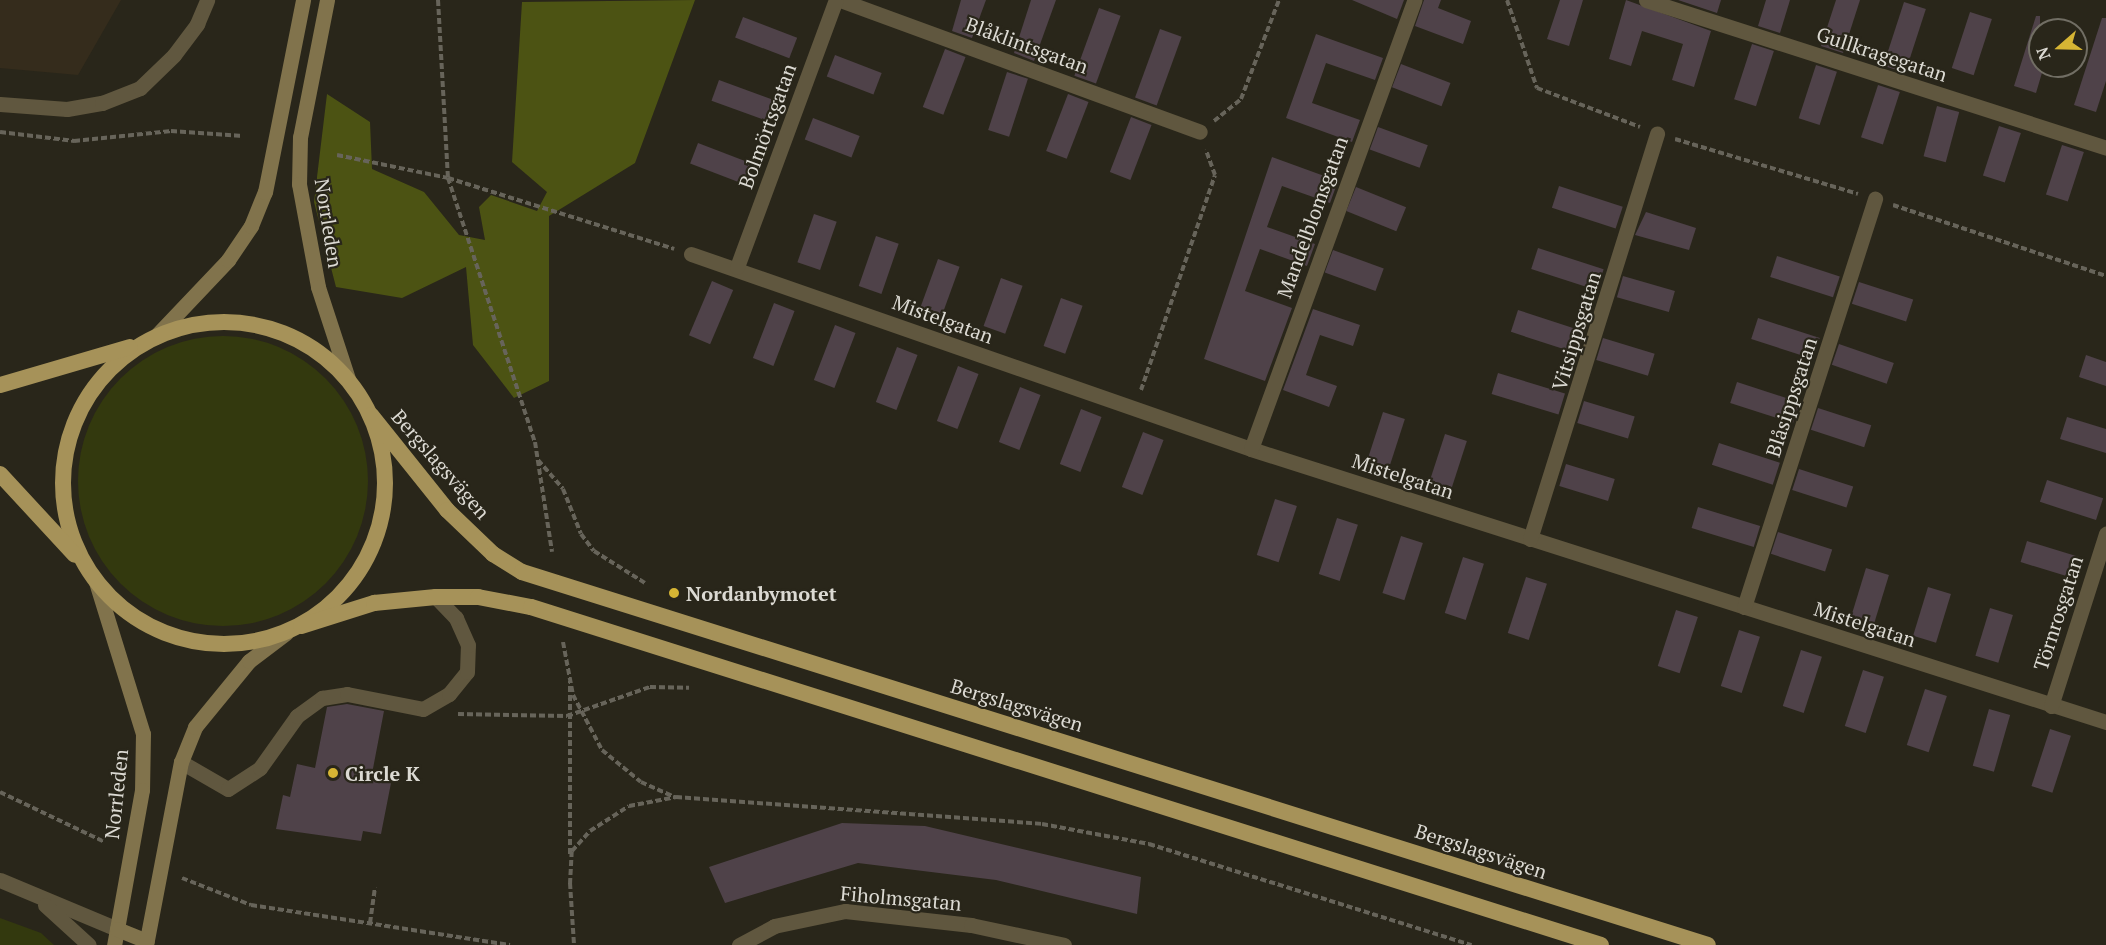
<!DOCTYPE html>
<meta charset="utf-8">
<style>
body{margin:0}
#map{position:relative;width:2106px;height:945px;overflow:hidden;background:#29261a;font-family:"PT Serif",serif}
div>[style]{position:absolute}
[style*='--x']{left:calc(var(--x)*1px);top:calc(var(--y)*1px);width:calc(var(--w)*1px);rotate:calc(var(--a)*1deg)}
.commercial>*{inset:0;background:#352c1c}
.green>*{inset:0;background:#33390e}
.round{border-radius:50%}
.forest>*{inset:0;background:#4c5313}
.building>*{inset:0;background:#4f4249;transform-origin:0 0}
.path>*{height:4px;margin-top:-2px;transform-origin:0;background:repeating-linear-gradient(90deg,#67645a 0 6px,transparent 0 9px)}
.service>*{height:15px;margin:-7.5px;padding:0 7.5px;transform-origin:7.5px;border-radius:7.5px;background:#60573f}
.minor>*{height:15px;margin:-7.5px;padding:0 7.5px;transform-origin:7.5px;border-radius:7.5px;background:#60573f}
.secondary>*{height:15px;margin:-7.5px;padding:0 7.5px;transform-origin:7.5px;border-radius:7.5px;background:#81734c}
.trunk>*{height:16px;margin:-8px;padding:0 8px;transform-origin:8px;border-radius:8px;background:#a69259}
.trunk>.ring{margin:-8px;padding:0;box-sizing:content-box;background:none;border:16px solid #a69259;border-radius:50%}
.dots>*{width:16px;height:16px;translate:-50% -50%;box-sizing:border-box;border:3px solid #29261a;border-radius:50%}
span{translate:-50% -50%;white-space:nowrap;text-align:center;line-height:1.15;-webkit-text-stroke:4.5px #29261a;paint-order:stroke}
.street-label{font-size:20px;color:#dcdad3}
.poi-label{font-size:20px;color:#dcdad3;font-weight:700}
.left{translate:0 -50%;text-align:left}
.north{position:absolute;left:2028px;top:18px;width:60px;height:60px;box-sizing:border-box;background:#29261a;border:2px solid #716e64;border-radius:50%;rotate:250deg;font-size:16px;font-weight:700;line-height:24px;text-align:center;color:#dcdad3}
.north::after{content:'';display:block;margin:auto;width:21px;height:27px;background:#d6b534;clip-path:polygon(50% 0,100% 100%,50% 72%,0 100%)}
</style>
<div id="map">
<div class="commercial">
<i style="clip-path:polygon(0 0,121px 0,78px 75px,0 68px)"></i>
</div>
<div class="green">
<i class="round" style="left:78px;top:336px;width:290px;height:290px"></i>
<i style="clip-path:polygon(0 918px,41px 933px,54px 945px,0 945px)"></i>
</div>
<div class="forest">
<i style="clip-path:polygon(695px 0,635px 163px,549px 216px,549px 381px,514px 398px,473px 345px,466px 267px,402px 298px,336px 287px,314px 202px,327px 94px,370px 122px,372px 169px,424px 192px,459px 235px,485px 240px,479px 207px,491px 195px,537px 211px,547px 192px,512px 162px,522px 2px)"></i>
</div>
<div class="building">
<i style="clip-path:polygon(961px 0,986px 0,972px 38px,952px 31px)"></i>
<i style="clip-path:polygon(1031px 0,1056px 0,1034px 61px,1014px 53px)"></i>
<i style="clip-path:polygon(1352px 0,1404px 0,1397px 19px)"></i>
<i style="clip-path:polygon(1424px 0,1441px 0,1438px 8px,1471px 21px,1463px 44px,1415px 26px)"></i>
<i style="clip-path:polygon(1560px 0,1583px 0,1569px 46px,1547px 39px)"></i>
<i style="clip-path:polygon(1626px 0,1711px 31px,1694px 87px,1672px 80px,1683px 44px,1642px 31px,1631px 66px,1609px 59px)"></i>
<i style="clip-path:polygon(1678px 0,1721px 0,1717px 13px)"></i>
<i style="clip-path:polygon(1766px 0,1790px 0,1780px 33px,1758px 26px)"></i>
<i style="clip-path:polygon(1836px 0,1860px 0,1843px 53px,1821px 46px)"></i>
<i style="left:1904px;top:2px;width:23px;height:67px;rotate:18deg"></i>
<i style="left:1099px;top:8px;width:23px;height:72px;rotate:20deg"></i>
<i style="left:1970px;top:12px;width:23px;height:59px;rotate:18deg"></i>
<i style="clip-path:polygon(2036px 16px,2040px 16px,2040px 66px,2044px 66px,2036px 93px,2014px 86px)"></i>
<i style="left:743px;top:17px;width:58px;height:22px;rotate:21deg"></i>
<i style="clip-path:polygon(2102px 18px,2106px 18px,2106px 81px,2096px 112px,2074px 105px)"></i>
<i style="left:1160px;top:29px;width:23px;height:73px;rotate:20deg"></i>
<i style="clip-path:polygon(1316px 34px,1383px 58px,1375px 80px,1326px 63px,1312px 103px,1360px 120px,1352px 142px,1286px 118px)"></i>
<i style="left:1752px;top:44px;width:23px;height:58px;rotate:18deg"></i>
<i style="left:945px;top:49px;width:22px;height:62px;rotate:21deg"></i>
<i style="left:835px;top:55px;width:50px;height:23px;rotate:21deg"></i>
<i style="left:1401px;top:64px;width:53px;height:25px;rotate:21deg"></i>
<i style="left:1816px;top:65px;width:22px;height:56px;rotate:18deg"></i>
<i style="left:1007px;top:72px;width:22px;height:61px;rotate:18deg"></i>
<i style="left:719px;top:80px;width:59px;height:22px;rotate:20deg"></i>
<i style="left:1878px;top:85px;width:23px;height:55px;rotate:18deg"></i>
<i style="left:1068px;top:94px;width:22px;height:61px;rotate:21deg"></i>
<i style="left:1937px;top:106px;width:23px;height:52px;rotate:15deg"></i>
<i style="left:1131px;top:117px;width:22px;height:59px;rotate:21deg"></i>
<i style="left:813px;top:118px;width:50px;height:23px;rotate:21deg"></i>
<i style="left:1999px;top:126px;width:23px;height:52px;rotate:18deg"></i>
<i style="left:1378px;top:127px;width:53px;height:24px;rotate:20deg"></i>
<i style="left:698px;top:143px;width:58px;height:22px;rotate:21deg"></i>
<i style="left:2062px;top:145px;width:23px;height:52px;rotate:18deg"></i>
<i style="clip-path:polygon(1272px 157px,1338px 181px,1330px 203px,1282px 186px,1267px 227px,1315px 244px,1307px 266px,1260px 249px,1245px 291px,1292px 308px,1265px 381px,1204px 359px)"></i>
<i style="left:1559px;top:186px;width:67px;height:23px;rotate:18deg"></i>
<i style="left:1356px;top:187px;width:54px;height:26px;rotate:22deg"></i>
<i style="clip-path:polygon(1646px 212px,1696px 228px,1689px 250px,1635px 235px)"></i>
<i style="left:814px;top:214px;width:24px;height:51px;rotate:19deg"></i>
<i style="left:876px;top:236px;width:24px;height:53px;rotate:19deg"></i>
<i style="left:1538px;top:248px;width:69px;height:22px;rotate:18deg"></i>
<i style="left:1333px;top:250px;width:54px;height:24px;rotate:20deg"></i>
<i style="left:1777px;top:256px;width:66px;height:22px;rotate:18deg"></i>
<i style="left:938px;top:259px;width:23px;height:51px;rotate:20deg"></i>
<i style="left:1623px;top:276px;width:54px;height:22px;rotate:16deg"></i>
<i style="left:1001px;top:278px;width:23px;height:51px;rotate:20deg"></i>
<i style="left:712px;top:281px;width:23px;height:59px;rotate:23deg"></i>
<i style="left:1859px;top:282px;width:57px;height:23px;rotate:18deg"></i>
<i style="left:1061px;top:298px;width:23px;height:51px;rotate:20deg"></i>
<i style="left:774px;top:303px;width:22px;height:59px;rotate:21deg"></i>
<i style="clip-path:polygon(1313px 309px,1360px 325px,1353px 346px,1320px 335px,1306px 375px,1337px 386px,1329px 407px,1283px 390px)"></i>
<i style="left:1518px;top:310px;width:70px;height:23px;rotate:18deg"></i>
<i style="left:1758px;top:318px;width:65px;height:22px;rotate:18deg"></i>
<i style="left:835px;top:325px;width:22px;height:59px;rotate:21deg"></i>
<i style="left:1603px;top:338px;width:54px;height:23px;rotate:17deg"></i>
<i style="left:1839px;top:344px;width:58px;height:22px;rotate:19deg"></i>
<i style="left:897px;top:347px;width:22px;height:59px;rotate:21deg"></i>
<i style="clip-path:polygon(2086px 355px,2106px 362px,2106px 386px,2079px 377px)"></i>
<i style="left:958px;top:366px;width:22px;height:59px;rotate:21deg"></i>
<i style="left:1498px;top:373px;width:70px;height:22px;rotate:17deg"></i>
<i style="left:1737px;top:382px;width:66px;height:22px;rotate:18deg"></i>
<i style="left:1020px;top:387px;width:22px;height:59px;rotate:21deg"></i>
<i style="left:1584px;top:401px;width:53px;height:23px;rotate:17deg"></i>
<i style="left:1818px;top:408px;width:56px;height:23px;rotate:18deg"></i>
<i style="left:1081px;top:409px;width:22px;height:59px;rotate:21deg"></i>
<i style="left:1383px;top:412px;width:23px;height:50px;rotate:18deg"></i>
<i style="clip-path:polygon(2067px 417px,2106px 429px,2106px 453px,2060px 439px)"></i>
<i style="left:1143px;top:432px;width:22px;height:59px;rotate:21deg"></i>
<i style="left:1445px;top:434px;width:23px;height:50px;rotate:18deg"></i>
<i style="left:1719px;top:443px;width:64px;height:23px;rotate:18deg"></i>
<i style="left:1566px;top:464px;width:51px;height:23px;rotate:17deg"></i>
<i style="left:1799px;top:469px;width:57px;height:22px;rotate:18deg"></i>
<i style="left:2047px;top:480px;width:59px;height:23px;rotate:18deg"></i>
<i style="left:1275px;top:499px;width:23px;height:59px;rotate:18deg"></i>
<i style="left:1698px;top:507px;width:65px;height:22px;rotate:17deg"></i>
<i style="left:1337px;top:518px;width:22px;height:59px;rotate:18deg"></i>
<i style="left:1778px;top:532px;width:57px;height:23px;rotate:18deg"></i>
<i style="left:1401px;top:536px;width:23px;height:60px;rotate:18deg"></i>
<i style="left:2027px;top:541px;width:59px;height:22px;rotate:17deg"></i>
<i style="left:1463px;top:557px;width:22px;height:59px;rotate:18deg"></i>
<i style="left:1866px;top:568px;width:24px;height:50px;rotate:17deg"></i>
<i style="left:1526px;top:577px;width:22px;height:59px;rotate:18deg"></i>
<i style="left:1928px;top:587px;width:24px;height:51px;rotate:17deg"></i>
<i style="left:1990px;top:608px;width:24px;height:50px;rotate:17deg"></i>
<i style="left:1676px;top:610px;width:23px;height:59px;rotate:18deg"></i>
<i style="left:1739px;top:630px;width:22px;height:59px;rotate:18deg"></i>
<i style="left:1801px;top:650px;width:22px;height:59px;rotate:18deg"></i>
<i style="left:1863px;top:670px;width:22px;height:59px;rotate:18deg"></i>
<i style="left:1925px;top:689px;width:23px;height:59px;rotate:18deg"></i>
<i style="clip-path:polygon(347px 704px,384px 711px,371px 779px,391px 783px,381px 834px,363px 831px,361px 841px,276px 829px,283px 795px,290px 797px,297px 764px,315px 768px,327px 707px)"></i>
<i style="left:1989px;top:709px;width:22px;height:59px;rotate:16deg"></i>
<i style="left:2050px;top:729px;width:22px;height:60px;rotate:18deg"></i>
<i style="clip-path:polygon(842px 823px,925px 826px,1141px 877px,1137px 914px,996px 880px,858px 863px,725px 903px,709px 867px)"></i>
</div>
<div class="path">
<i style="--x:438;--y:0;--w:178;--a:86.8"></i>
<i style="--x:448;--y:178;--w:278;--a:71.8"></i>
<i style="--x:535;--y:442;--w:111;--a:81.2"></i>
<i style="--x:1507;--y:0;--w:93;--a:71.2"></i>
<i style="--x:1537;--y:88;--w:110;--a:20.7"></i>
<i style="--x:1214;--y:121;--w:35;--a:-39"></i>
<i style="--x:1241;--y:99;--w:106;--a:-69"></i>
<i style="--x:0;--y:132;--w:75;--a:6.9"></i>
<i style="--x:74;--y:141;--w:98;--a:-5.9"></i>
<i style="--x:171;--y:131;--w:72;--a:4"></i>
<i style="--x:1675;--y:139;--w:191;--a:16.7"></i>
<i style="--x:337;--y:155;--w:113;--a:11.7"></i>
<i style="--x:448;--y:178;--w:237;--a:17.4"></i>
<i style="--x:1893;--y:205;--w:225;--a:18.4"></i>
<i style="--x:1141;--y:390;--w:227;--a:-71"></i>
<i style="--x:1215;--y:175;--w:27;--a:-110"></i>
<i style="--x:538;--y:460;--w:38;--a:49"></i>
<i style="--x:563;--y:489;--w:48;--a:68.2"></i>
<i style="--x:581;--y:534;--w:21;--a:53"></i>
<i style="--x:594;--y:551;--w:60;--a:32.1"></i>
<i style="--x:563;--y:642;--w:54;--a:79.3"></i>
<i style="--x:573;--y:695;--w:62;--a:62.2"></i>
<i style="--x:602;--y:750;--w:50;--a:39.4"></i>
<i style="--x:641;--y:782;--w:37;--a:24"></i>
<i style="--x:458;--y:714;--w:109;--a:1.1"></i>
<i style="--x:567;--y:716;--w:88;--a:-19.3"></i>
<i style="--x:650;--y:687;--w:39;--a:1"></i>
<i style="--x:0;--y:792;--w:116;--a:25.5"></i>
<i style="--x:570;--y:854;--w:173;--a:-90"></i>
<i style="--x:182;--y:878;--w:74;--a:21.4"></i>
<i style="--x:251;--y:905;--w:262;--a:8.8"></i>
<i style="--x:570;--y:883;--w:62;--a:86.3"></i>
<i style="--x:570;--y:884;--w:33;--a:-87"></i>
<i style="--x:572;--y:851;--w:27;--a:-48"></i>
<i style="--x:590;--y:831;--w:46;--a:-32.7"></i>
<i style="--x:629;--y:806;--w:48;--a:-10.8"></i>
<i style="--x:676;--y:797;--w:367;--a:4.2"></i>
<i style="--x:1042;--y:824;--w:109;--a:10.6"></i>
<i style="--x:1149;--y:844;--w:338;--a:17.4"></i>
<i style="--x:370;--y:923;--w:36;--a:-82"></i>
</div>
<div class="service">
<i style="--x:181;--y:762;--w:54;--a:29.9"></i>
<i style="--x:228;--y:789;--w:38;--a:-33"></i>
<i style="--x:260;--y:768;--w:64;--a:-54.6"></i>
<i style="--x:297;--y:716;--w:31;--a:-36"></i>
<i style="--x:322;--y:698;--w:25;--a:-9"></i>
<i style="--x:347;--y:694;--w:77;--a:11.2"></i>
<i style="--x:423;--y:709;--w:30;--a:-30"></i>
<i style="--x:449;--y:694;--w:28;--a:-51"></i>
<i style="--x:467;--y:672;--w:27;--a:-88"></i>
<i style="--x:468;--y:645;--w:30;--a:-114"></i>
<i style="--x:456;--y:618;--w:29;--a:-134"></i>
</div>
<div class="minor">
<i style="--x:840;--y:0;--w:383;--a:20.1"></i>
<i style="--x:1646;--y:0;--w:483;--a:17.8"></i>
<i style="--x:0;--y:104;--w:67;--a:4.3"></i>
<i style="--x:67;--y:109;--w:36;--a:-10"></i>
<i style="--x:102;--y:103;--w:41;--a:-21.5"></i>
<i style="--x:140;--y:88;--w:47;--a:-44.1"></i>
<i style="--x:174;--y:55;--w:39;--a:-53"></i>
<i style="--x:197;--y:24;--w:26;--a:-67"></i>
<i style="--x:691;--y:254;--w:593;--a:19.2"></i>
<i style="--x:1251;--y:449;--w:898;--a:17.71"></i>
<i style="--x:737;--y:267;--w:285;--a:-69.7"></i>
<i style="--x:1251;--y:449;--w:478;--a:-70"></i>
<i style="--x:1530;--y:539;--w:425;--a:-72.6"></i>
<i style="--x:1744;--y:607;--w:429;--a:-72.2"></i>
<i style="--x:2051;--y:706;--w:181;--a:-72.3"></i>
<i style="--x:0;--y:880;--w:127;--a:22.7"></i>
<i style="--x:45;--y:905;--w:59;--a:42.3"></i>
<i style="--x:739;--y:945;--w:40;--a:-28"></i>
<i style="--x:774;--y:926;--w:73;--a:-11.9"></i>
<i style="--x:845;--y:911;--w:127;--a:6.3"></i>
<i style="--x:971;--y:925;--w:95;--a:12.1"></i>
</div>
<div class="secondary">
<i style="--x:327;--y:0;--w:140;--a:101.1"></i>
<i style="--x:300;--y:137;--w:47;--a:91.2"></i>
<i style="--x:299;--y:184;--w:105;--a:79.5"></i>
<i style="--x:318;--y:287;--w:97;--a:71.9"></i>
<i style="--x:155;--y:337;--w:106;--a:-46.5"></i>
<i style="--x:228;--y:260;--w:41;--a:-55.9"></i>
<i style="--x:251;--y:226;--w:37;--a:-68"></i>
<i style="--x:265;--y:192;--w:196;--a:-78.8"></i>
<i style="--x:96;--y:582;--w:159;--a:72.8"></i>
<i style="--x:143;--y:734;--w:56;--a:91"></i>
<i style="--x:142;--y:790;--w:158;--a:100.2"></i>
<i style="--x:117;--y:929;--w:32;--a:22"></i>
<i style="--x:146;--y:945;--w:186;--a:-79.2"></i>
<i style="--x:181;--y:762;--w:38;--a:-68"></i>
<i style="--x:195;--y:727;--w:85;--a:-50.7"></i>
<i style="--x:249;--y:661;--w:46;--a:-37.1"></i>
</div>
<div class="trunk">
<i class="ring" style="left:63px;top:322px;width:306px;height:306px"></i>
<i style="--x:0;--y:385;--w:135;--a:-16.3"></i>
<i style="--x:371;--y:415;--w:122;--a:51.3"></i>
<i style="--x:447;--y:510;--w:64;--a:43.7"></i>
<i style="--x:493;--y:554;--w:34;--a:32"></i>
<i style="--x:522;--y:572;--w:1243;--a:17.46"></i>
<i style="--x:0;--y:474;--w:110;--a:47.2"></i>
<i style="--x:301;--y:626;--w:77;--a:-17.5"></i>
<i style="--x:374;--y:603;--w:62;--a:-5.5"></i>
<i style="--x:436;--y:597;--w:42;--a:0"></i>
<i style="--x:478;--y:597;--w:54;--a:10.7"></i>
<i style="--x:531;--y:607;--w:1122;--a:17.53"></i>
</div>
<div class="dots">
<i style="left:674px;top:593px;background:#d6b534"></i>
<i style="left:333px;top:773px;background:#d6b534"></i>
</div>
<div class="street-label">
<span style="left:1027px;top:45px;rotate:20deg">Blåklintsgatan</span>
<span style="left:1882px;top:54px;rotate:18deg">Gullkragegatan</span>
<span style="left:767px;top:126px;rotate:-70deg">Bolmörtsgatan</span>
<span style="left:1312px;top:217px;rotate:-70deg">Mandelblomsgatan</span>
<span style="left:329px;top:223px;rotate:81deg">Norrleden</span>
<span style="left:943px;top:319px;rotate:20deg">Mistelgatan</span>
<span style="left:1576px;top:331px;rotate:-73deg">Vitsippsgatan</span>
<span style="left:1791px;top:397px;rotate:-72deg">Blåsippsgatan</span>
<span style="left:441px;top:464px;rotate:49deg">Bergslagsvägen</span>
<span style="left:1403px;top:476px;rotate:18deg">Mistelgatan</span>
<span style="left:2058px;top:613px;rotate:-72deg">Törnrosgatan</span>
<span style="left:1865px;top:624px;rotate:18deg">Mistelgatan</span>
<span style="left:1017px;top:705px;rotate:17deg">Bergslagsvägen</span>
<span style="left:116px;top:794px;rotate:-84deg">Norrleden</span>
<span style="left:1481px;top:851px;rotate:18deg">Bergslagsvägen</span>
<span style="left:901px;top:898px;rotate:5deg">Fiholmsgatan</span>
</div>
<div class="poi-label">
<span class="left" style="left:686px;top:593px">Nordanbymotet</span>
<span class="left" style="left:345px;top:773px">Circle K</span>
</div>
<div class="north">N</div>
</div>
